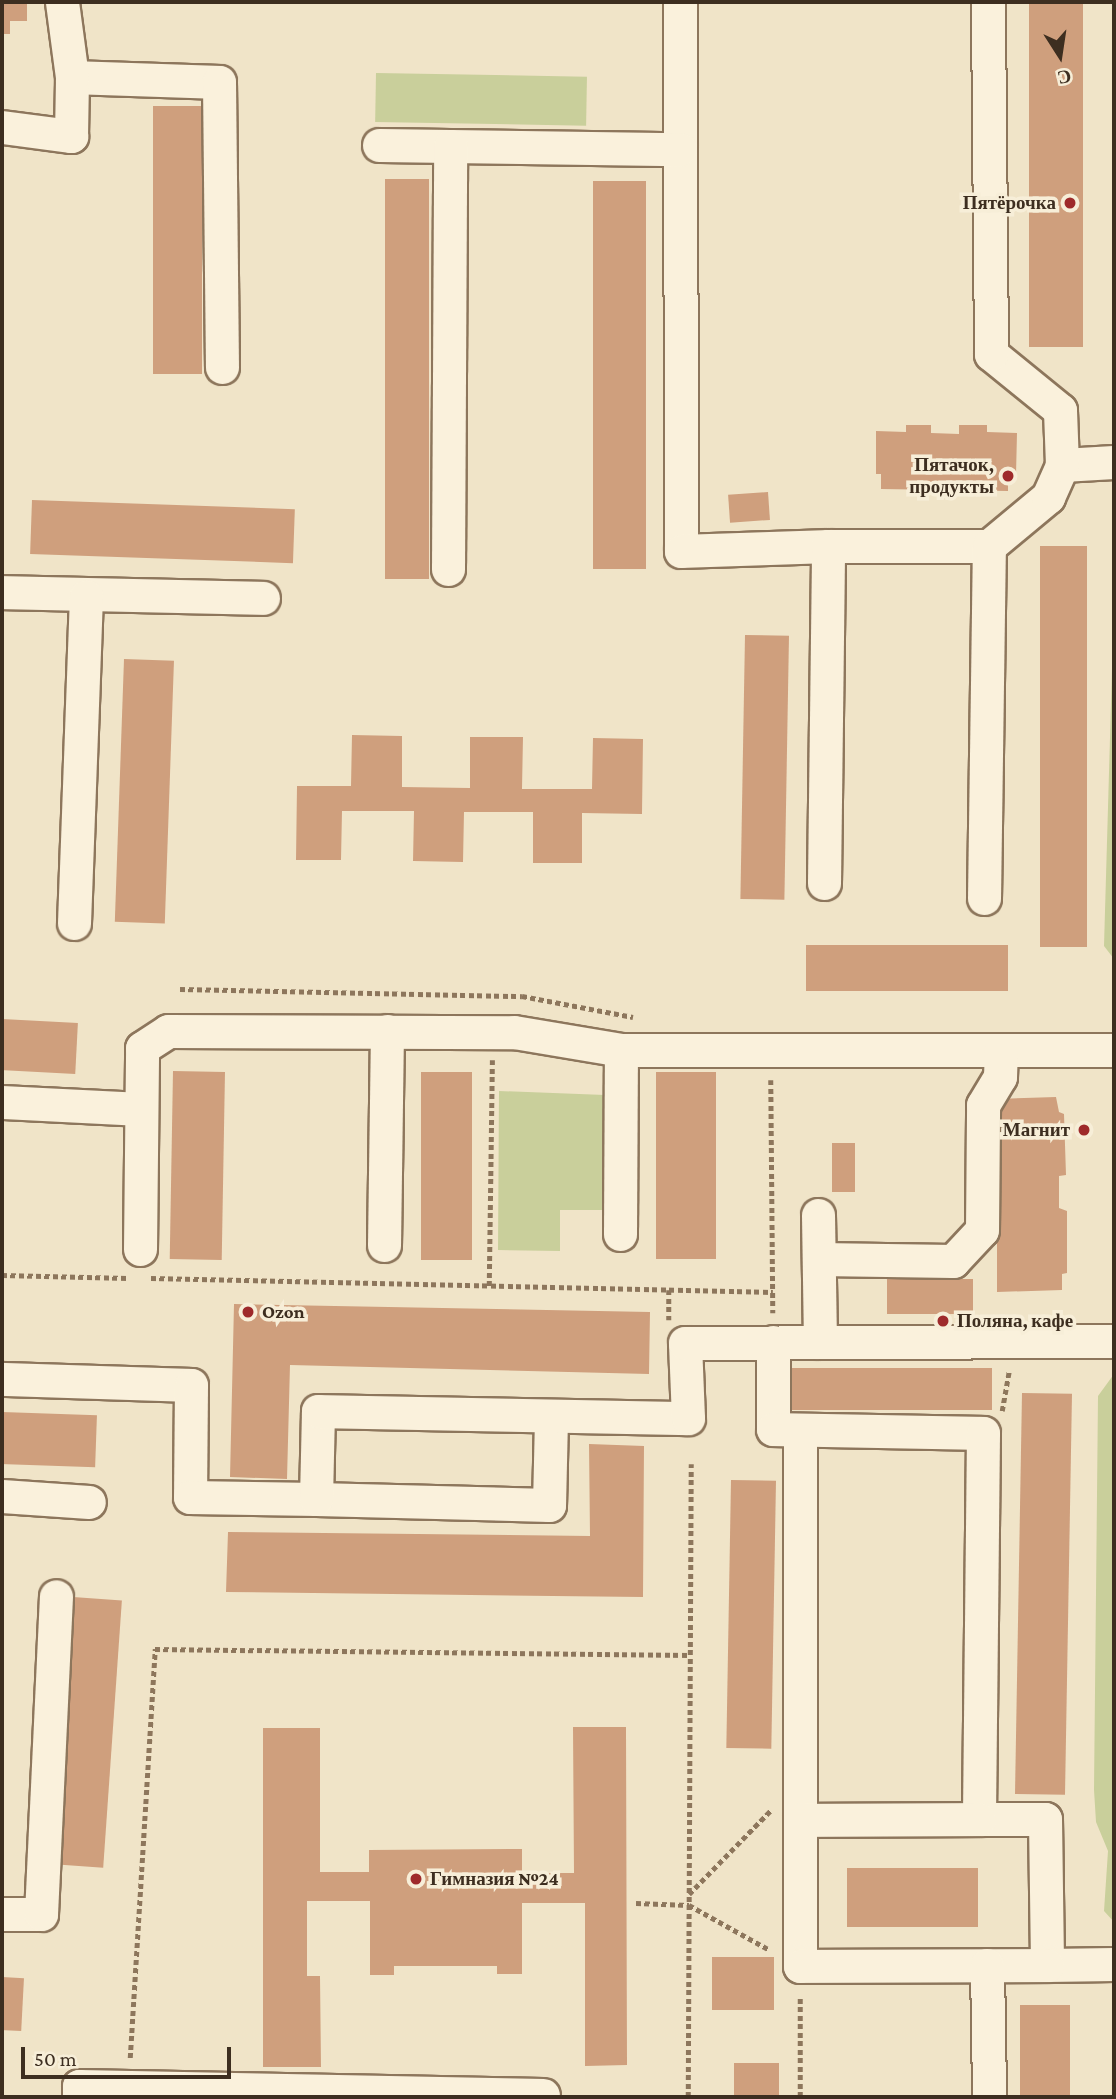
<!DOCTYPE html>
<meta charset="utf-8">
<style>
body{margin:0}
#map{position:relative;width:1116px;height:2099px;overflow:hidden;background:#f0e4c8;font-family:"Crimson Pro",serif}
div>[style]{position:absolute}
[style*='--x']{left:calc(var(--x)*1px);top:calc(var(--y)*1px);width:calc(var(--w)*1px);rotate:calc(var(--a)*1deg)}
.green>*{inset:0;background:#c9cf9b;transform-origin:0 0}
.building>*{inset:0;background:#cf9f7d;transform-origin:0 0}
.path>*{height:4.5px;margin-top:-2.25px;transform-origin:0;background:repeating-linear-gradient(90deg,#8d765c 0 5px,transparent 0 8.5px)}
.roads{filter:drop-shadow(2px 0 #8d765c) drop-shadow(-2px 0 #8d765c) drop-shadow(0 2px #8d765c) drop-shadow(0 -2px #8d765c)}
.minor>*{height:33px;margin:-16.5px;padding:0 16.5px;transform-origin:16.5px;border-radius:16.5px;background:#faf1dc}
.dots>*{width:19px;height:19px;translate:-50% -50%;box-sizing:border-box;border:4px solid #f7eed8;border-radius:50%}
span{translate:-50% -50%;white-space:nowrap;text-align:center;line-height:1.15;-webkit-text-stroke:7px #f7eed8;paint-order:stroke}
.poi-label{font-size:19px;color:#3d2e20;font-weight:700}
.right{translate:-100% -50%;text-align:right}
.left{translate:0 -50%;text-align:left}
.frame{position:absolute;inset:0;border:4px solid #3d2e20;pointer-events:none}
.north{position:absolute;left:1025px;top:21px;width:70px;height:70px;-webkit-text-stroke:5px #f7eed8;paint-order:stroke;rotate:168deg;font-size:19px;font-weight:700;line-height:28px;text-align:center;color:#3d2e20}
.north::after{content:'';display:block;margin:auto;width:24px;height:32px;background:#3d2e20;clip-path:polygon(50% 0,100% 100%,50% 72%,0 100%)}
.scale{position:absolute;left:21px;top:2047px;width:210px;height:32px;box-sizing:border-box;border:4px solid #3d2e20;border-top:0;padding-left:9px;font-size:21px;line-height:24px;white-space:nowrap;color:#3d2e20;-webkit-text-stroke:5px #f7eed8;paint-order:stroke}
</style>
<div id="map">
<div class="green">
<i style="left:376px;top:73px;width:211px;height:49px;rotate:1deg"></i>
<i style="clip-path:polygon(1114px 599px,1114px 959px,1104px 946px)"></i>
<i style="clip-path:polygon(499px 1091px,605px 1095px,603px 1210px,560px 1210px,560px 1251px,498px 1250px)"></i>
<i style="clip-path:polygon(1114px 1374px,1114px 1922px,1104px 1911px,1108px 1851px,1096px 1822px,1094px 1790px,1098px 1396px)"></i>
</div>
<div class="building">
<i style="clip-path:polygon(2px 2px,27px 3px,27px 21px,10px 21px,10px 34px,2px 34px)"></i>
<i style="left:1029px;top:2px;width:54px;height:345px"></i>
<i style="left:153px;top:106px;width:49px;height:268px"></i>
<i style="left:385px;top:179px;width:44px;height:400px"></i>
<i style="left:593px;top:181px;width:53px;height:388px"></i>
<i style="clip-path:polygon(906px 425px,931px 425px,931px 433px,959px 434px,959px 425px,987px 425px,987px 432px,1017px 433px,1016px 475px,1008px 476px,1008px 491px,881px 489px,881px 474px,876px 474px,876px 431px,906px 432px)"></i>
<i style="left:768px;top:492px;width:28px;height:40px;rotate:86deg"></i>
<i style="left:32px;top:500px;width:263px;height:54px;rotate:2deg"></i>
<i style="left:1040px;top:546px;width:47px;height:401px"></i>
<i style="left:745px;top:635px;width:44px;height:264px;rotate:1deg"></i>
<i style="left:124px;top:659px;width:50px;height:263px;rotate:2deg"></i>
<i style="clip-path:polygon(352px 735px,402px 736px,402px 787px,470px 788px,470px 737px,523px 737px,522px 789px,592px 789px,593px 738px,643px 739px,642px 814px,582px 813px,582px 863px,533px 863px,533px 812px,464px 812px,463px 862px,413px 861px,414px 811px,342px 811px,341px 860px,296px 860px,297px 786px,351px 786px)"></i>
<i style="left:806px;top:945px;width:202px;height:46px"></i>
<i style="left:2px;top:1019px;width:76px;height:51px;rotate:3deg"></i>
<i style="left:173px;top:1071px;width:52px;height:188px;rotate:1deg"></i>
<i style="left:421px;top:1072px;width:51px;height:188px"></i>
<i style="left:656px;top:1072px;width:60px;height:187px"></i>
<i style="clip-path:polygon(1056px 1097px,1059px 1112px,1064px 1114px,1066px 1175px,1059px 1176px,1059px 1208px,1067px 1211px,1067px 1273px,1062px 1274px,1062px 1290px,997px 1292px,997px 1099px)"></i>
<i style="left:832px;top:1143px;width:23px;height:49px"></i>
<i style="left:887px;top:1279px;width:86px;height:35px"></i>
<i style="clip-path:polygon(234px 1304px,650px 1312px,649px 1374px,290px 1365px,287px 1479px,230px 1477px)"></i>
<i style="left:992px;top:1368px;width:42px;height:204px;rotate:90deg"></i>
<i style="left:1022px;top:1393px;width:50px;height:401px;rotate:1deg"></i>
<i style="left:2px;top:1412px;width:95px;height:52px;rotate:2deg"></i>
<i style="clip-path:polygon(589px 1444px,644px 1446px,643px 1597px,226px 1592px,228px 1532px,590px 1536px)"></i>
<i style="left:731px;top:1480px;width:45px;height:268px;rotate:1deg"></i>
<i style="left:73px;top:1597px;width:49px;height:268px;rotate:4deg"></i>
<i style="clip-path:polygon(573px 1727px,626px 1727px,627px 2065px,585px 2066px,585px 1903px,522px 1903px,522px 1974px,497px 1974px,497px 1966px,394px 1966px,394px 1975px,370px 1975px,370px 1901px,307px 1901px,307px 1976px,320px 1976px,321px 2067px,263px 2067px,263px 1728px,320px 1728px,320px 1872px,369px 1872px,369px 1850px,522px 1849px,522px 1873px,574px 1873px)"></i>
<i style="left:978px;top:1868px;width:59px;height:131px;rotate:90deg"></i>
<i style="left:712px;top:1957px;width:62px;height:53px"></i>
<i style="left:2px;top:1977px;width:22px;height:53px;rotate:3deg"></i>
<i style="left:1020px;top:2005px;width:50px;height:92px"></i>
<i style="left:734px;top:2063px;width:45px;height:34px"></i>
</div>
<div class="path">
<i style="--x:180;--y:989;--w:342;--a:1.2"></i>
<i style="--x:522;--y:996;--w:113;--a:10.7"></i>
<i style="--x:771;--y:1080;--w:233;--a:89.5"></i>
<i style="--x:2;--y:1275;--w:126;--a:1.4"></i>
<i style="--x:151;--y:1278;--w:622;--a:1.29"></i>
<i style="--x:489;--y:1286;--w:226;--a:-89.2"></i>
<i style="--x:669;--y:1290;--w:30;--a:90"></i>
<i style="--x:1002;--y:1411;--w:40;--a:-80"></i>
<i style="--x:689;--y:1894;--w:117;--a:-45.7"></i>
<i style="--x:636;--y:1903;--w:53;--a:2.2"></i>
<i style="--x:689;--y:1905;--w:93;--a:29.1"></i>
<i style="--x:130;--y:2058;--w:410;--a:-86.5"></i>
<i style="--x:155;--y:1649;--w:535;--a:0.64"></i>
<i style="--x:688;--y:2097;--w:633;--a:-89.73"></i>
<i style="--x:800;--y:2097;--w:100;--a:-90"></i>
</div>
<div class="roads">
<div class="minor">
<i style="--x:680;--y:2;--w:549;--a:89.9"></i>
<i style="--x:681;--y:551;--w:147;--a:-1.9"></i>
<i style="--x:72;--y:77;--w:147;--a:1.9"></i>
<i style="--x:219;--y:82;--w:285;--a:89.4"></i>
<i style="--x:2;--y:127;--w:70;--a:7.4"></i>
<i style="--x:71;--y:136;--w:59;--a:-89"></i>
<i style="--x:72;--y:77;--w:76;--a:-97.6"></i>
<i style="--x:379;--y:145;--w:301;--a:0.8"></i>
<i style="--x:1062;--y:465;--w:52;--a:-3.3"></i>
<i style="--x:448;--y:569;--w:423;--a:-89.7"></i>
<i style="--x:2;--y:592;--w:261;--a:1.3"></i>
<i style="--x:824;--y:883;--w:337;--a:-89.3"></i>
<i style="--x:828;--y:546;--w:161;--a:0"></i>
<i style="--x:984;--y:898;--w:352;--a:-89.2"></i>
<i style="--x:989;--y:546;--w:77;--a:-39.7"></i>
<i style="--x:1048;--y:497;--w:35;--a:-66"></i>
<i style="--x:1062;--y:465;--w:55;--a:-92.1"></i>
<i style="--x:1060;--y:410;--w:89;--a:-140.9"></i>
<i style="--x:991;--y:354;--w:352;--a:-90.5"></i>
<i style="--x:74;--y:923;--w:327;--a:-87.9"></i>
<i style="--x:2;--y:1102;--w:138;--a:2.9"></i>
<i style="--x:818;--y:1215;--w:127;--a:89.1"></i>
<i style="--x:620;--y:1234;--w:184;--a:-89.7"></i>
<i style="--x:384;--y:1245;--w:214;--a:-89.2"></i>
<i style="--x:140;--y:1249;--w:201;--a:-89.4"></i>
<i style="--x:142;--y:1048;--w:31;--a:-33"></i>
<i style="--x:168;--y:1031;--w:346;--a:0.2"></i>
<i style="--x:514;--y:1032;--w:109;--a:9.5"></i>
<i style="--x:621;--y:1050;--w:493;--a:0"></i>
<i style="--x:819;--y:1259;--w:134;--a:0.9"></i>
<i style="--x:953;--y:1261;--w:42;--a:-46.9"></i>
<i style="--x:982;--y:1230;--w:125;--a:-89.5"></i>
<i style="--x:983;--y:1105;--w:33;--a:-59"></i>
<i style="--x:1000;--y:1077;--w:27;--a:-88"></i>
<i style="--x:773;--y:1342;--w:87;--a:90"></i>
<i style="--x:773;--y:1429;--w:210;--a:1.1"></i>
<i style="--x:983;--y:1433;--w:386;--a:90.6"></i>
<i style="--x:979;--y:1819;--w:66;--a:0"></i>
<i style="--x:1045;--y:1819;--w:146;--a:89.2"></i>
<i style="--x:1047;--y:1965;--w:67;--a:-0.9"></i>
<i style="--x:2;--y:1379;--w:189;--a:1.8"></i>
<i style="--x:191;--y:1385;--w:112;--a:90.5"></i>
<i style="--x:190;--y:1497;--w:126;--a:0.9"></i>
<i style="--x:551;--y:1418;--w:87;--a:91.3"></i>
<i style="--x:549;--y:1505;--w:233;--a:-178.5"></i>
<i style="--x:316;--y:1499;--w:88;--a:-88.7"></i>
<i style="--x:318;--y:1411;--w:370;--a:1.1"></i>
<i style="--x:688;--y:1418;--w:75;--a:-92.3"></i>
<i style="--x:685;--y:1343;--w:429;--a:-0.3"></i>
<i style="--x:800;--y:1431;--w:389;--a:90"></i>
<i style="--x:800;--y:1820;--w:179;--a:-0.3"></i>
<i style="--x:2;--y:1496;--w:87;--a:3.9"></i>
<i style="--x:800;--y:1820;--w:146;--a:90"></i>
<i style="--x:800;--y:1966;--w:247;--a:-0.2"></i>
<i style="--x:2;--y:1914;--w:39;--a:0"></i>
<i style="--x:41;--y:1914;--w:318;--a:-87.3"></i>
<i style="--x:987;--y:1965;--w:132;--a:89.1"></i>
<i style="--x:79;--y:2097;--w:11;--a:-90"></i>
<i style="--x:79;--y:2086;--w:464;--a:1.1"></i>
</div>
</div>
<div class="dots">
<i style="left:1070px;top:203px;background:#9e2a2b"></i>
<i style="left:1008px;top:476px;background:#9e2a2b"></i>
<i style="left:1084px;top:1130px;background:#9e2a2b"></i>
<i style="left:248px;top:1312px;background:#9e2a2b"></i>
<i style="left:943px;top:1321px;background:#9e2a2b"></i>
<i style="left:416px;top:1879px;background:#9e2a2b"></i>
</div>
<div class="poi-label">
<span class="right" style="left:1056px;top:203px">Пятёрочка</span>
<span class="right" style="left:994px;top:476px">Пятачок,<br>продукты</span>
<span class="right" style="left:1070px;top:1130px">Магнит</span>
<span class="left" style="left:262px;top:1312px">Ozon</span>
<span class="left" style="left:957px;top:1321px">Поляна, кафе</span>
<span class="left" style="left:430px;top:1879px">Гимназия №24</span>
</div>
<div class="frame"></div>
<div class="north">С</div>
<div class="scale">50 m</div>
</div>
